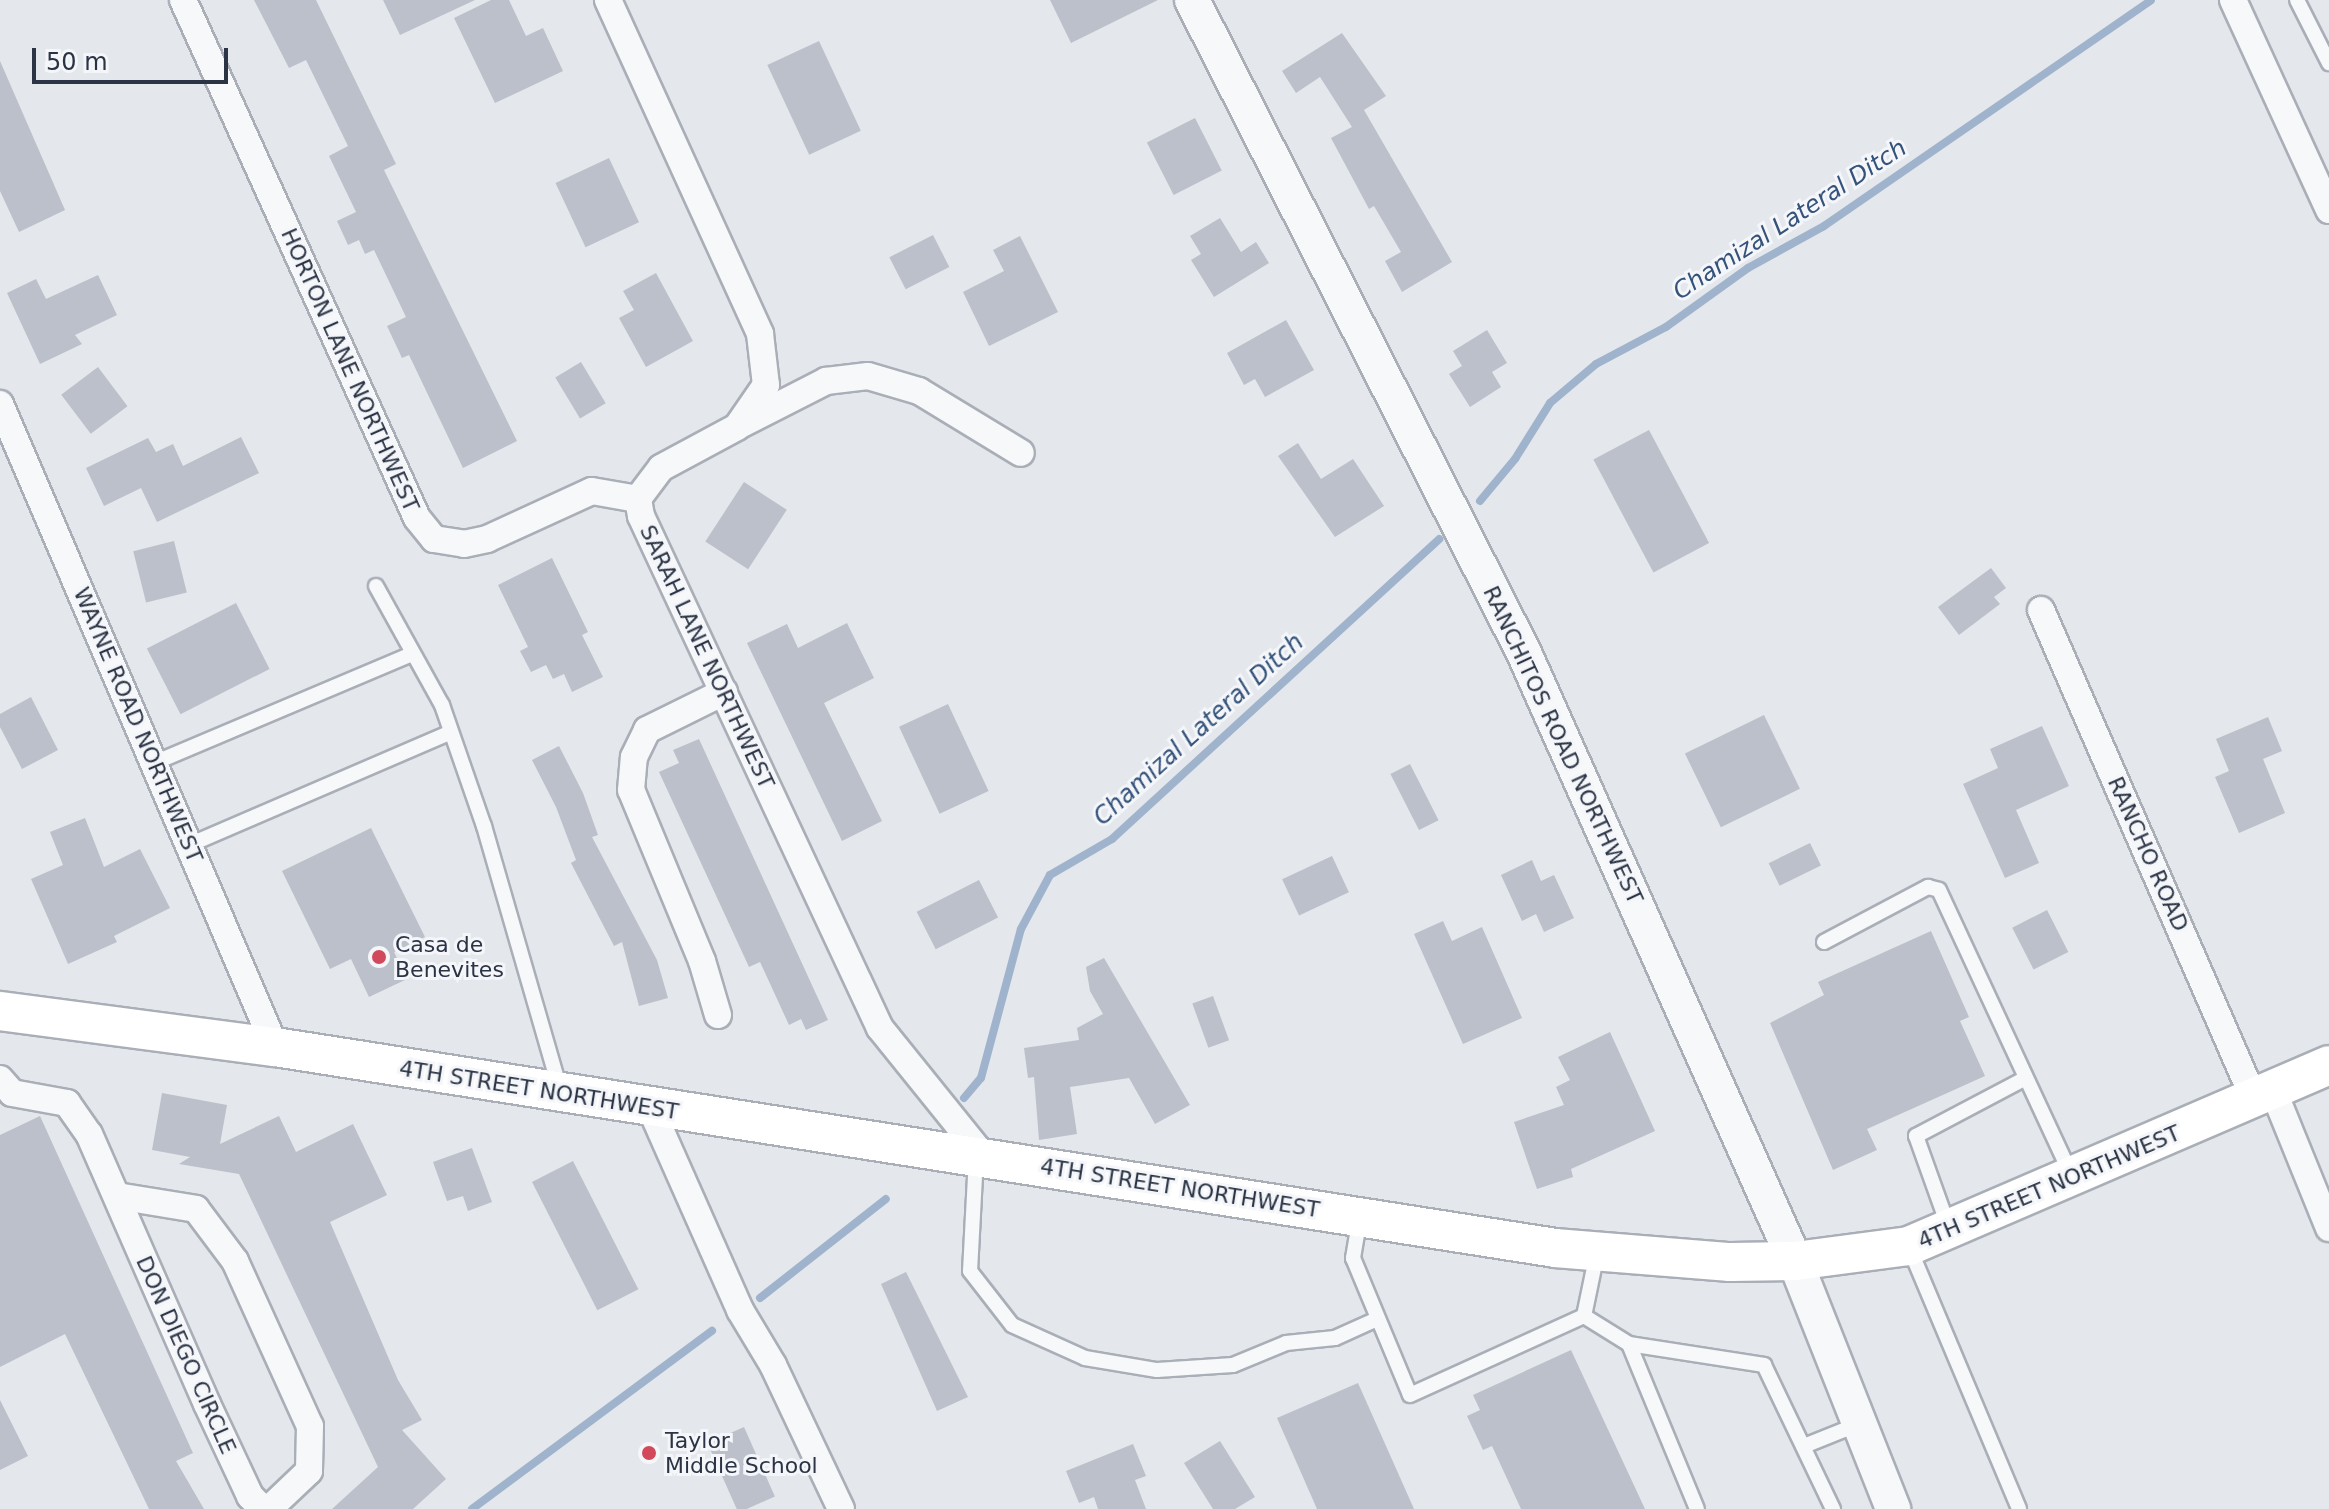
<!DOCTYPE html>
<style>
body{margin:0}
#map{position:relative;width:2329px;height:1509px;overflow:hidden;background:#e4e7ec;font-family:"DejaVu Sans",sans-serif}
div>[style]{position:absolute}
[style*='--x']{left:calc(var(--x)*1px);top:calc(var(--y)*1px);width:calc(var(--w)*1px);rotate:calc(var(--a)*1deg)}
.stream>*{height:8px;margin:-4px;padding:0 4px;transform-origin:4px;border-radius:4px;background:#9fb4cc}
.building>*{inset:0;background:#bbc0ca;transform-origin:0 0}
.roads{filter:drop-shadow(2px 0 #a9aeb7) drop-shadow(-2px 0 #a9aeb7) drop-shadow(0 2px #a9aeb7) drop-shadow(0 -2px #a9aeb7)}
.service>*{height:14px;margin:-7px;padding:0 7px;transform-origin:7px;border-radius:7px;background:#f7f8fa}
.minor>*{height:26px;margin:-13px;padding:0 13px;transform-origin:13px;border-radius:13px;background:#f7f8fa}
.tertiary>*{height:34px;margin:-17px;padding:0 17px;transform-origin:17px;border-radius:17px;background:#f7f8fa}
.secondary>*{height:38px;margin:-19px;padding:0 19px;transform-origin:19px;border-radius:19px;background:#fff}
.dots>*{width:22px;height:22px;translate:-50% -50%;box-sizing:border-box;border:4px solid #f4f6f9;border-radius:50%}
span{translate:-50% -50%;white-space:nowrap;text-align:center;line-height:1.15;-webkit-text-stroke:6px #f4f6f9;paint-order:stroke}
.street-label{font-size:22px;color:#2b3445}
.poi-label{font-size:22px;color:#2b3445}
.left{translate:0 -50%;text-align:left}
.water-label{font-size:24px;color:#34527a;font-style:italic}
.scale{position:absolute;left:32px;top:48px;width:196px;height:36px;box-sizing:border-box;border:4px solid #2b3445;border-top:0;padding-left:10px;font-size:24px;line-height:28px;white-space:nowrap;color:#2b3445;-webkit-text-stroke:6px #f4f6f9;paint-order:stroke}
</style>
<div id="map">
<div class="stream">
<i style="--x:1480;--y:501;--w:55;--a:-50.2"></i>
<i style="--x:1515;--y:459;--w:66;--a:-58"></i>
<i style="--x:1550;--y:403;--w:60;--a:-40.3"></i>
<i style="--x:1596;--y:364;--w:79;--a:-27.9"></i>
<i style="--x:1666;--y:327;--w:101;--a:-35.7"></i>
<i style="--x:1748;--y:268;--w:87;--a:-28.9"></i>
<i style="--x:1824;--y:226;--w:397;--a:-34.6"></i>
<i style="--x:964;--y:1098;--w:26;--a:-50"></i>
<i style="--x:981;--y:1078;--w:154;--a:-75"></i>
<i style="--x:1021;--y:929;--w:61;--a:-61.8"></i>
<i style="--x:1050;--y:875;--w:72;--a:-30.1"></i>
<i style="--x:1112;--y:839;--w:444;--a:-42.5"></i>
<i style="--x:760;--y:1298;--w:160;--a:-38.2"></i>
<i style="--x:472;--y:1509;--w:299;--a:-36.6"></i>
</div>
<div class="building">
<i style="clip-path:polygon(254px 0,316px 0,396px 164px,384px 170px,517px 441px,463px 468px,409px 355px,402px 358px,387px 326px,406px 317px,374px 250px,365px 254px,359px 240px,348px 245px,337px 221px,356px 212px,329px 156px,348px 146px,306px 60px,289px 68px)"></i>
<i style="clip-path:polygon(383px 0,475px 0,400px 35px)"></i>
<i style="clip-path:polygon(491px 0,509px 0,526px 36px,543px 28px,563px 71px,495px 103px,454px 18px)"></i>
<i style="clip-path:polygon(1050px 0,1158px 0,1071px 43px)"></i>
<i style="clip-path:polygon(1342px 33px,1386px 96px,1364px 110px,1452px 262px,1402px 292px,1385px 261px,1401px 252px,1374px 206px,1369px 209px,1331px 138px,1352px 127px,1320px 77px,1296px 93px,1282px 71px)"></i>
<i style="left:819px;top:41px;width:99px;height:57px;rotate:65deg"></i>
<i style="clip-path:polygon(0 61px,65px 210px,19px 232px,0 191px)"></i>
<i style="left:1195px;top:118px;width:59px;height:54px;rotate:63deg"></i>
<i style="left:609px;top:158px;width:71px;height:59px;rotate:65deg"></i>
<i style="clip-path:polygon(1220px 218px,1241px 252px,1256px 242px,1269px 263px,1214px 297px,1191px 260px,1201px 254px,1190px 236px)"></i>
<i style="left:933px;top:235px;width:36px;height:49px;rotate:63deg"></i>
<i style="clip-path:polygon(1020px 236px,1058px 312px,989px 346px,963px 292px,1004px 271px,993px 250px)"></i>
<i style="clip-path:polygon(656px 273px,693px 341px,646px 367px,619px 318px,634px 310px,623px 291px)"></i>
<i style="clip-path:polygon(98px 275px,117px 315px,75px 335px,82px 344px,40px 364px,7px 293px,36px 279px,46px 299px)"></i>
<i style="clip-path:polygon(1286px 320px,1314px 370px,1265px 397px,1255px 379px,1244px 385px,1227px 353px)"></i>
<i style="clip-path:polygon(1487px 330px,1507px 363px,1492px 372px,1501px 387px,1470px 407px,1449px 374px,1462px 366px,1453px 351px)"></i>
<i style="left:581px;top:362px;width:48px;height:30px;rotate:59deg"></i>
<i style="left:98px;top:367px;width:49px;height:46px;rotate:53deg"></i>
<i style="left:1649px;top:430px;width:128px;height:63px;rotate:62deg"></i>
<i style="clip-path:polygon(241px 437px,259px 473px,157px 522px,141px 488px,104px 506px,86px 468px,148px 438px,156px 452px,173px 444px,183px 466px)"></i>
<i style="clip-path:polygon(1298px 443px,1321px 479px,1353px 459px,1384px 506px,1335px 537px,1278px 456px)"></i>
<i style="left:744px;top:482px;width:51px;height:71px;rotate:33deg"></i>
<i style="left:174px;top:541px;width:53px;height:42px;rotate:76deg"></i>
<i style="clip-path:polygon(552px 558px,588px 632px,582px 635px,603px 677px,572px 692px,564px 674px,553px 679px,546px 665px,531px 672px,520px 651px,528px 647px,498px 585px)"></i>
<i style="clip-path:polygon(1991px 568px,2006px 588px,1994px 597px,2000px 604px,1959px 635px,1938px 607px)"></i>
<i style="left:236px;top:603px;width:74px;height:100px;rotate:63deg"></i>
<i style="clip-path:polygon(847px 623px,874px 678px,824px 703px,882px 821px,842px 841px,747px 643px,787px 624px,798px 648px)"></i>
<i style="clip-path:polygon(31px 697px,58px 750px,22px 769px,0 727px,0 714px)"></i>
<i style="left:948px;top:704px;width:96px;height:54px;rotate:65deg"></i>
<i style="left:1764px;top:715px;width:82px;height:88px;rotate:64deg"></i>
<i style="clip-path:polygon(2268px 717px,2282px 751px,2263px 759px,2285px 813px,2239px 833px,2215px 777px,2229px 771px,2216px 739px)"></i>
<i style="clip-path:polygon(2042px 726px,2069px 786px,2016px 810px,2039px 863px,2005px 878px,1963px 784px,1998px 768px,1990px 749px)"></i>
<i style="clip-path:polygon(699px 739px,828px 1020px,806px 1030px,801px 1019px,789px 1025px,760px 962px,749px 967px,659px 772px,679px 763px,673px 750px)"></i>
<i style="clip-path:polygon(559px 746px,583px 793px,598px 835px,592px 837px,657px 960px,668px 998px,639px 1006px,622px 942px,614px 946px,571px 863px,576px 860px,556px 807px,532px 760px)"></i>
<i style="left:1410px;top:764px;width:63px;height:22px;rotate:63deg"></i>
<i style="clip-path:polygon(85px 818px,104px 867px,140px 849px,170px 908px,114px 936px,117px 942px,68px 964px,31px 879px,63px 865px,50px 832px)"></i>
<i style="clip-path:polygon(371px 828px,425px 937px,394px 952px,407px 979px,369px 997px,351px 959px,330px 969px,282px 871px)"></i>
<i style="left:1810px;top:843px;width:25px;height:46px;rotate:64deg"></i>
<i style="left:1332px;top:856px;width:40px;height:55px;rotate:65deg"></i>
<i style="clip-path:polygon(1532px 860px,1541px 881px,1554px 875px,1574px 918px,1544px 932px,1536px 914px,1522px 921px,1501px 875px)"></i>
<i style="left:979px;top:880px;width:42px;height:70px;rotate:63deg"></i>
<i style="left:2047px;top:910px;width:47px;height:39px;rotate:63deg"></i>
<i style="clip-path:polygon(1443px 921px,1452px 941px,1482px 927px,1522px 1018px,1463px 1044px,1414px 934px)"></i>
<i style="clip-path:polygon(1931px 931px,1969px 1017px,1960px 1021px,1985px 1076px,1867px 1129px,1877px 1150px,1833px 1170px,1770px 1023px,1824px 995px,1818px 982px)"></i>
<i style="clip-path:polygon(1104px 958px,1190px 1105px,1155px 1124px,1129px 1078px,1070px 1087px,1077px 1134px,1039px 1140px,1034px 1077px,1028px 1078px,1024px 1048px,1079px 1040px,1077px 1028px,1103px 1014px,1090px 991px,1086px 967px)"></i>
<i style="left:1213px;top:996px;width:47px;height:22px;rotate:70deg"></i>
<i style="clip-path:polygon(1610px 1032px,1655px 1131px,1571px 1169px,1573px 1177px,1537px 1189px,1514px 1122px,1564px 1105px,1556px 1087px,1570px 1080px,1558px 1057px)"></i>
<i style="clip-path:polygon(162px 1093px,227px 1105px,220px 1144px,279px 1116px,296px 1152px,353px 1124px,387px 1195px,330px 1222px,398px 1380px,422px 1420px,402px 1430px,446px 1479px,413px 1509px,332px 1509px,378px 1467px,239px 1174px,179px 1164px,190px 1157px,152px 1150px)"></i>
<i style="clip-path:polygon(40px 1116px,193px 1453px,176px 1461px,204px 1509px,149px 1509px,65px 1334px,0 1367px,0 1135px)"></i>
<i style="clip-path:polygon(472px 1148px,492px 1202px,468px 1211px,463px 1196px,447px 1201px,433px 1162px)"></i>
<i style="left:573px;top:1161px;width:144px;height:46px;rotate:63deg"></i>
<i style="clip-path:polygon(906px 1272px,968px 1397px,937px 1411px,881px 1284px)"></i>
<i style="clip-path:polygon(1571px 1350px,1645px 1509px,1521px 1509px,1492px 1446px,1483px 1450px,1467px 1416px,1480px 1410px,1473px 1395px)"></i>
<i style="clip-path:polygon(1358px 1383px,1414px 1509px,1317px 1509px,1277px 1418px)"></i>
<i style="clip-path:polygon(0 1400px,28px 1456px,0 1470px)"></i>
<i style="left:744px;top:1427px;width:76px;height:40px;rotate:66deg"></i>
<i style="clip-path:polygon(1220px 1441px,1255px 1497px,1235px 1509px,1213px 1509px,1184px 1463px)"></i>
<i style="clip-path:polygon(1133px 1444px,1146px 1476px,1135px 1480px,1146px 1509px,1098px 1509px,1094px 1497px,1079px 1503px,1066px 1471px)"></i>
</div>
<div class="roads">
<div class="service">
<i style="--x:2297;--y:0;--w:71;--a:63.1"></i>
<i style="--x:376;--y:586;--w:136;--a:61"></i>
<i style="--x:442;--y:705;--w:128;--a:70.9"></i>
<i style="--x:484;--y:826;--w:274;--a:73.9"></i>
<i style="--x:154;--y:763;--w:280;--a:-22.9"></i>
<i style="--x:189;--y:845;--w:285;--a:-23.3"></i>
<i style="--x:1824;--y:942;--w:118;--a:-27.9"></i>
<i style="--x:1928;--y:887;--w:11;--a:15"></i>
<i style="--x:1939;--y:890;--w:313;--a:65.1"></i>
<i style="--x:976;--y:1157;--w:114;--a:93"></i>
<i style="--x:970;--y:1271;--w:68;--a:52.1"></i>
<i style="--x:1012;--y:1325;--w:80;--a:24.3"></i>
<i style="--x:1085;--y:1358;--w:73;--a:9.5"></i>
<i style="--x:1157;--y:1370;--w:76;--a:-3.8"></i>
<i style="--x:1233;--y:1365;--w:57;--a:-22.5"></i>
<i style="--x:1286;--y:1343;--w:49;--a:-5.8"></i>
<i style="--x:1335;--y:1338;--w:44;--a:-24.2"></i>
<i style="--x:1360;--y:1217;--w:42;--a:99.7"></i>
<i style="--x:1353;--y:1258;--w:148;--a:67.4"></i>
<i style="--x:1410;--y:1395;--w:191;--a:-24.4"></i>
<i style="--x:1584;--y:1316;--w:64;--a:-78.3"></i>
<i style="--x:1949;--y:1228;--w:98;--a:-109.7"></i>
<i style="--x:1916;--y:1136;--w:124;--a:-27.8"></i>
<i style="--x:1909;--y:1247;--w:284;--a:67.2"></i>
<i style="--x:1584;--y:1316;--w:53;--a:31.9"></i>
<i style="--x:1629;--y:1344;--w:178;--a:67.6"></i>
<i style="--x:1629;--y:1344;--w:137;--a:8.8"></i>
<i style="--x:1764;--y:1365;--w:160;--a:64.4"></i>
<i style="--x:1804;--y:1446;--w:59;--a:-21.8"></i>
</div>
<div class="minor">
<i style="--x:183;--y:0;--w:568;--a:65.69"></i>
<i style="--x:417;--y:518;--w:27;--a:51"></i>
<i style="--x:434;--y:539;--w:30;--a:9"></i>
<i style="--x:464;--y:544;--w:24;--a:-12"></i>
<i style="--x:487;--y:539;--w:115;--a:-24.6"></i>
<i style="--x:592;--y:491;--w:47;--a:9.9"></i>
<i style="--x:608;--y:0;--w:367;--a:65.5"></i>
<i style="--x:760;--y:334;--w:51;--a:83.3"></i>
<i style="--x:766;--y:385;--w:51;--a:124.6"></i>
<i style="--x:737;--y:427;--w:86;--a:151.7"></i>
<i style="--x:661;--y:468;--w:39;--a:127"></i>
<i style="--x:638;--y:499;--w:17;--a:80"></i>
<i style="--x:641;--y:516;--w:565;--a:64.98"></i>
<i style="--x:880;--y:1028;--w:167;--a:51.1"></i>
<i style="--x:2233;--y:0;--w:231;--a:65.4"></i>
<i style="--x:0;--y:404;--w:699;--a:66.84"></i>
<i style="--x:740;--y:425;--w:97;--a:-27.1"></i>
<i style="--x:826;--y:381;--w:42;--a:-6.8"></i>
<i style="--x:868;--y:376;--w:53;--a:16.4"></i>
<i style="--x:919;--y:391;--w:119;--a:31.3"></i>
<i style="--x:2041;--y:610;--w:533;--a:66.46"></i>
<i style="--x:718;--y:1015;--w:56;--a:-106.5"></i>
<i style="--x:702;--y:961;--w:185;--a:-112.5"></i>
<i style="--x:631;--y:790;--w:33;--a:-85"></i>
<i style="--x:634;--y:757;--w:30;--a:-64"></i>
<i style="--x:647;--y:730;--w:86;--a:-26.3"></i>
<i style="--x:0;--y:1079;--w:18;--a:49"></i>
<i style="--x:12;--y:1093;--w:56;--a:10.3"></i>
<i style="--x:67;--y:1103;--w:38;--a:55"></i>
<i style="--x:89;--y:1134;--w:295;--a:66.4"></i>
<i style="--x:207;--y:1404;--w:102;--a:64.9"></i>
<i style="--x:250;--y:1496;--w:18;--a:45"></i>
<i style="--x:2273;--y:1090;--w:149;--a:67.9"></i>
<i style="--x:651;--y:1109;--w:220;--a:66.1"></i>
<i style="--x:740;--y:1310;--w:64;--a:59"></i>
<i style="--x:773;--y:1365;--w:159;--a:64.7"></i>
<i style="--x:117;--y:1196;--w:80;--a:9.3"></i>
<i style="--x:196;--y:1209;--w:65;--a:53.1"></i>
<i style="--x:235;--y:1261;--w:181;--a:65.6"></i>
<i style="--x:310;--y:1426;--w:45;--a:91.3"></i>
<i style="--x:309;--y:1471;--w:55;--a:136.5"></i>
</div>
<div class="tertiary">
<i style="--x:1192;--y:0;--w:733;--a:63.05"></i>
<i style="--x:1524;--y:653;--w:666;--a:65.98"></i>
<i style="--x:1795;--y:1261;--w:267;--a:68.4"></i>
</div>
<div class="secondary">
<i style="--x:0;--y:1011;--w:277;--a:7.5"></i>
<i style="--x:275;--y:1047;--w:1296;--a:8.92"></i>
<i style="--x:1555;--y:1248;--w:176;--a:4.6"></i>
<i style="--x:1730;--y:1262;--w:65;--a:-0.9"></i>
<i style="--x:1795;--y:1261;--w:115;--a:-7.5"></i>
<i style="--x:1909;--y:1246;--w:457;--a:-23.3"></i>
</div>
</div>
<div class="dots">
<i style="left:379px;top:957px;background:#d1495b"></i>
<i style="left:649px;top:1453px;background:#d1495b"></i>
</div>
<div class="street-label">
<span style="left:350px;top:370px;rotate:66deg">HORTON LANE NORTHWEST</span>
<span style="left:707px;top:657px;rotate:65deg">SARAH LANE NORTHWEST</span>
<span style="left:138px;top:725px;rotate:67deg">WAYNE ROAD NORTHWEST</span>
<span style="left:1563px;top:745px;rotate:65deg">RANCHITOS ROAD NORTHWEST</span>
<span style="left:2148px;top:854px;rotate:66deg">RANCHO ROAD</span>
<span style="left:539px;top:1090px;rotate:9deg">4TH STREET NORTHWEST</span>
<span style="left:2049px;top:1187px;rotate:-23deg">4TH STREET NORTHWEST</span>
<span style="left:1180px;top:1188px;rotate:9deg">4TH STREET NORTHWEST</span>
<span style="left:186px;top:1355px;rotate:66deg">DON DIEGO CIRCLE</span>
</div>
<div class="poi-label">
<span class="left" style="left:395px;top:957px">Casa de<br>Benevites</span>
<span class="left" style="left:665px;top:1453px">Taylor<br>Middle School</span>
</div>
<div class="water-label">
<span style="left:1790px;top:220px;rotate:-33deg">Chamizal Lateral Ditch</span>
<span style="left:1199px;top:730px;rotate:-42deg">Chamizal Lateral Ditch</span>
</div>
<div class="scale">50 m</div>
</div>
